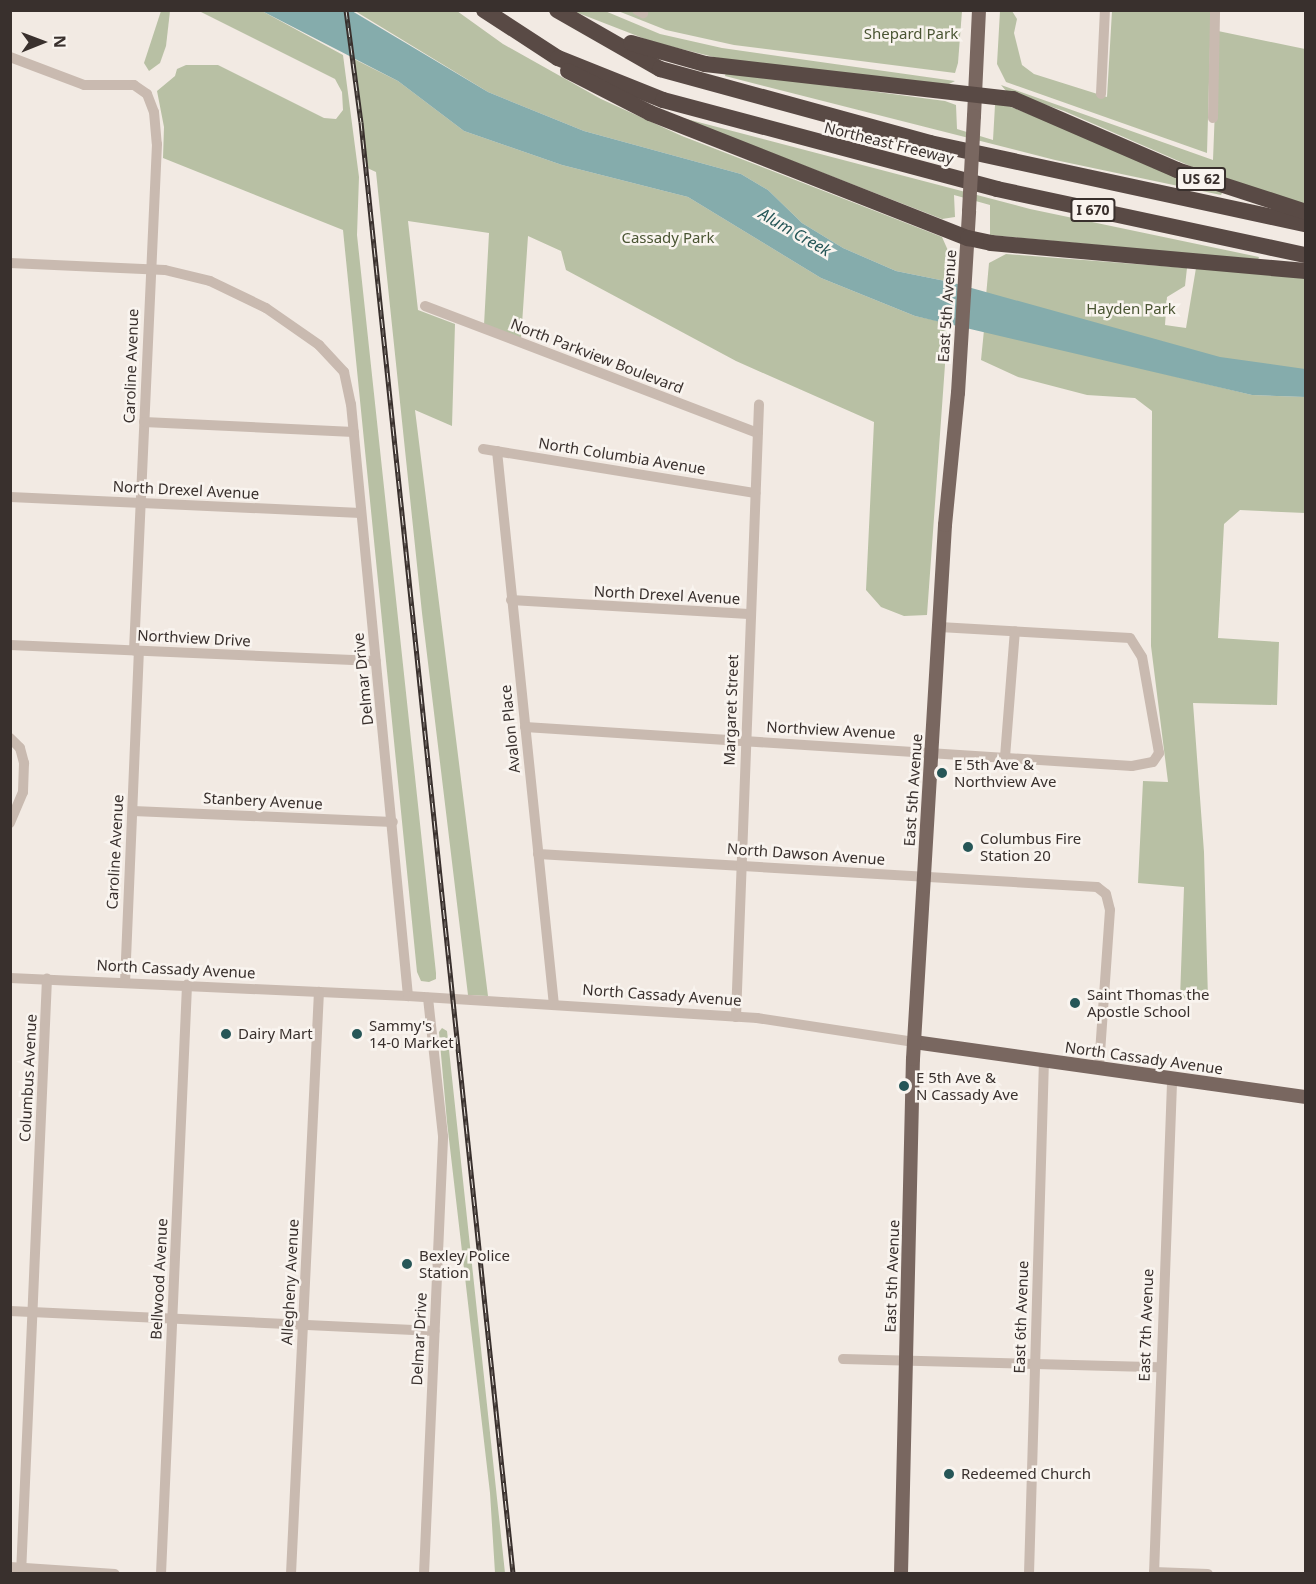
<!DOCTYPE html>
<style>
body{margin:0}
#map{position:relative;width:1316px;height:1584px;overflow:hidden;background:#f2eae3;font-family:"Noto Sans",sans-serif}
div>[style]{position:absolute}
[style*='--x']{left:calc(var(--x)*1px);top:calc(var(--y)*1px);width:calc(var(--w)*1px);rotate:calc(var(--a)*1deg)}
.green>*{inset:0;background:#b8c0a4}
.water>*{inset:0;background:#85acac}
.minor>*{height:10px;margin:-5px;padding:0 5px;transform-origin:5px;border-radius:5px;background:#c9bab0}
.major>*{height:14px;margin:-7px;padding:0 7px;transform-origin:7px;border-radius:7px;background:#796760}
.highway>*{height:16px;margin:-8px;padding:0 8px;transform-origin:8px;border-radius:8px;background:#594a45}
.rail>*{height:5px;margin-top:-2.5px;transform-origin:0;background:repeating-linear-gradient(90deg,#f9f4ef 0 9px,#39302d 0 18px);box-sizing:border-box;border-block:2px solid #39302d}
.major-bridge>*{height:14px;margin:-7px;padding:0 7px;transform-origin:7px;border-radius:7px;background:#796760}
.dots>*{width:16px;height:16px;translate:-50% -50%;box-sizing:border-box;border:3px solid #f9f4ef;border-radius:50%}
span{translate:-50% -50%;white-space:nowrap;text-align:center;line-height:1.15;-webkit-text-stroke:5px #f9f4ef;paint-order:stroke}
.shield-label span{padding:2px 4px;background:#f9f4ef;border:2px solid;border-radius:4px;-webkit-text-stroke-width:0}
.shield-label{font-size:14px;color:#39302d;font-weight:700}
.park-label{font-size:15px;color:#4a5533}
.street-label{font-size:15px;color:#39302d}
.poi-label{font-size:15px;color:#39302d}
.left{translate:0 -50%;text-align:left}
.water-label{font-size:16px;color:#265657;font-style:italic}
.frame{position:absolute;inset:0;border:12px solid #39302d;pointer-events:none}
.north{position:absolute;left:12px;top:12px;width:60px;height:60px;-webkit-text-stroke:4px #f9f4ef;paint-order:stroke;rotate:89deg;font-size:16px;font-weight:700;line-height:24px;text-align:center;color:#39302d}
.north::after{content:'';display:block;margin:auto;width:21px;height:27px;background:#39302d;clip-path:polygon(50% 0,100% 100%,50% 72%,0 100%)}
</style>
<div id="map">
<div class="green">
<i style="clip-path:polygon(161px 11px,170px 11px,166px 46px,160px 63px,149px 71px,144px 63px)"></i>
<i style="clip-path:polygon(199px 11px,262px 11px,343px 55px,359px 177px,357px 235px,436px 973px,436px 979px,429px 982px,421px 981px,417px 972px,343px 230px,163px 158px,164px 127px,157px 91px,175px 76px,177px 69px,186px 65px,218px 65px,324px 118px,336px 119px,343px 110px,342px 92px,335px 79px)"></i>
<i style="clip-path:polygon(355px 11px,457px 11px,503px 44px,601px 99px,682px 136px,942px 237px,950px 255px,950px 282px,896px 271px,843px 248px,802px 223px,768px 190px,741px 174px,584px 131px,488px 92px)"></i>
<i style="clip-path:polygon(573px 11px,605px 11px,660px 34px,722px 48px,955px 81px,945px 86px,718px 58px,653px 42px)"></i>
<i style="clip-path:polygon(618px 11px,962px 11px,958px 63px,955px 73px,734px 45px,666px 30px)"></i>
<i style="clip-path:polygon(1000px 11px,1012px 11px,1017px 19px,1014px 33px,1022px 65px,1034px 74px,1107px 97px,1112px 11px,1211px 11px,1207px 153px,1006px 82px,997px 64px)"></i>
<i style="clip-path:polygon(1218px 31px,1305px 49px,1305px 207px,1213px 176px,1064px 111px,1007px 92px,1001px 85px,1213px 160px)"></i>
<i style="clip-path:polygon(354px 59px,398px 81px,464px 131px,562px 165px,688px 197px,821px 278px,915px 316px,948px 323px,927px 615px,904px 616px,881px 607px,866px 590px,874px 422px,736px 361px,566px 270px,561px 251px,528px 236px,521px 339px,484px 325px,489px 233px,408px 221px,418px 310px,455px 324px,452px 426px,415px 410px,488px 996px,468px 995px,422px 613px,376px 172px,365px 167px)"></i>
<i style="clip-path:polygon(726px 72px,945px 101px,956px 105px,957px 129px,993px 140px,995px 105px,1006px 105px,1223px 191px,1221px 195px,1055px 160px,725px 76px)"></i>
<i style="clip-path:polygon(679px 117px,1030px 209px,1259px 257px,1258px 260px,990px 235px,990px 205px,954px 195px,955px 217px,942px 219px)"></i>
<i style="clip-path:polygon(1006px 254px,1187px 268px,1185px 286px,1167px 297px,1165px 325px,1186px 328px,1196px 268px,1305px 278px,1305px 376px,1250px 373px,1164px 342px,985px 307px,989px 263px)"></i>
<i style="clip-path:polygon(984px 330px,1252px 395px,1305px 397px,1305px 513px,1240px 510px,1224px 524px,1218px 638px,1279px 642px,1277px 705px,1193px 703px,1204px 852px,1208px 999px,1180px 998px,1184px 887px,1138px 883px,1143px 781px,1168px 782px,1151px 646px,1152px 411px,1135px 398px,1087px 395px,1018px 377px,981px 360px)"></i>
<i style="clip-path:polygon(442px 1028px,447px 1031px,505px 1573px,495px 1573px,490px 1493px,447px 1122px,439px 1032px)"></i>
</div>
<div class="water">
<i style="clip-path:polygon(262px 11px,352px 11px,488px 92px,584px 131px,741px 174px,768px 190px,802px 223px,843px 248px,896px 271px,950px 282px,1220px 357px,1305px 369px,1305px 397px,1252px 395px,915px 316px,821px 278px,688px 197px,562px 165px,464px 131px,398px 81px)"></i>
</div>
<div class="minor">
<i style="--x:637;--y:10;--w:7;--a:27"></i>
<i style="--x:10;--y:57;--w:79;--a:20.7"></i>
<i style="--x:84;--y:85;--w:50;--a:0"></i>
<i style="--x:134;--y:85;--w:16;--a:35"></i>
<i style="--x:147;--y:94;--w:19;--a:69"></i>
<i style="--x:154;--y:112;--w:32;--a:85"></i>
<i style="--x:157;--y:144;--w:507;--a:92.6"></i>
<i style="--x:1101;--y:94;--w:84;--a:-87.3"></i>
<i style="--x:1213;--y:118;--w:108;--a:-88.9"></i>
<i style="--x:10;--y:263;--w:155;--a:2.6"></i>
<i style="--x:165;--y:270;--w:46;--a:13.7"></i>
<i style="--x:210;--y:281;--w:62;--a:25.7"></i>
<i style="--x:266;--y:308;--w:65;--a:34.9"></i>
<i style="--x:319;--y:345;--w:37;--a:47"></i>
<i style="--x:344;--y:372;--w:33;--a:78"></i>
<i style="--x:351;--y:404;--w:595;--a:84.5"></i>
<i style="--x:425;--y:306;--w:356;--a:20.9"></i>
<i style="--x:144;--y:422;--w:210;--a:2.7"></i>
<i style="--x:483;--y:449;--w:276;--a:9.2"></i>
<i style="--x:497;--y:451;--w:557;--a:84.13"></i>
<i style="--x:10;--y:497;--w:351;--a:2.6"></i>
<i style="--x:511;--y:600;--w:238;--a:3.4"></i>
<i style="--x:10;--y:645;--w:366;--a:2.5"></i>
<i style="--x:525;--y:727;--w:608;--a:3.68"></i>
<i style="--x:1132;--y:766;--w:21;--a:-11"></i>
<i style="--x:1153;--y:762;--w:11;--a:-56"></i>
<i style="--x:1159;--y:753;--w:97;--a:-100"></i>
<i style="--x:1142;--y:657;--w:22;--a:-122"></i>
<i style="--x:1130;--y:638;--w:191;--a:-176.7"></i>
<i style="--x:10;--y:738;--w:14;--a:45"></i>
<i style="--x:20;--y:748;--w:16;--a:75"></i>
<i style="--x:24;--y:763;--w:29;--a:92"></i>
<i style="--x:23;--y:792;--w:34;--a:113"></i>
<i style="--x:1005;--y:757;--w:126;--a:-85.5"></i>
<i style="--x:133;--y:811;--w:260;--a:2.4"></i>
<i style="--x:538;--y:854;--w:560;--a:3.38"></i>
<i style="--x:1097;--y:887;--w:11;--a:38"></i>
<i style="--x:1106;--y:894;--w:16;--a:76"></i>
<i style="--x:1110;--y:910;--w:159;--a:94"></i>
<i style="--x:10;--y:978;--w:398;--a:2.6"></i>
<i style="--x:408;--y:996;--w:350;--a:3.6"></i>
<i style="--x:757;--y:1018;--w:159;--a:8.7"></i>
<i style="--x:125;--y:983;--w:332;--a:-87.6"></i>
<i style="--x:736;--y:1017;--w:613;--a:-87.85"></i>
<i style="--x:10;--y:1311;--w:425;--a:2.7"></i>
<i style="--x:843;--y:1359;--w:316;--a:1.5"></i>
<i style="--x:10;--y:1567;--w:105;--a:3.8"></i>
<i style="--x:1154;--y:1572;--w:54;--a:2.1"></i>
<i style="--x:21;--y:1574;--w:596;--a:-87.5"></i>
<i style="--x:161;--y:1574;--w:590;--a:-87.47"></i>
<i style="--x:291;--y:1574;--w:583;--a:-87.25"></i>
<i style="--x:424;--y:1574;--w:438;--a:-87.5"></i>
<i style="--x:443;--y:1136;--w:139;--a:-96.2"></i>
<i style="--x:1029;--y:1574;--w:513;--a:-88.33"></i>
<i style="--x:1154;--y:1574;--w:496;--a:-87.9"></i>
</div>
<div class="major">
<i style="--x:974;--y:116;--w:106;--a:-87.3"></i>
<i style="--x:914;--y:1042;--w:396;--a:8"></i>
<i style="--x:901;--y:1574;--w:515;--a:-88.67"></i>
<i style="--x:913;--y:1059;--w:535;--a:-86.57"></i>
<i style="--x:945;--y:525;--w:133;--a:-84.4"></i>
<i style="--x:958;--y:393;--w:182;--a:-86.5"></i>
</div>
<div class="highway">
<i style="--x:484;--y:10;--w:88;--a:33"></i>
<i style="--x:558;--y:58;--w:113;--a:21.8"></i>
<i style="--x:663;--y:100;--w:346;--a:14.9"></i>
<i style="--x:997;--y:189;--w:316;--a:12.1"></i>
<i style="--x:557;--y:10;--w:119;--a:29.8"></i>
<i style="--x:660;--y:69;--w:280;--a:15.3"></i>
<i style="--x:930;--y:143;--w:385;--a:12.2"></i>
<i style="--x:631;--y:43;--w:77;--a:15.8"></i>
<i style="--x:705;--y:64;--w:310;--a:6.5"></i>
<i style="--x:1013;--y:99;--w:179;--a:23.4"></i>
<i style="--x:1177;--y:170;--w:136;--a:18"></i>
<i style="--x:568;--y:71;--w:92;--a:27.1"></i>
<i style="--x:650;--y:113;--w:342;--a:21.5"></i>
<i style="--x:968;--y:238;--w:24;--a:12"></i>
<i style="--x:991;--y:243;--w:316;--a:5.1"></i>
</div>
<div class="rail">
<i style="--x:346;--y:10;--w:113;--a:82.4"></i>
<i style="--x:361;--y:122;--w:1460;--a:84.02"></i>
</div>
<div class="major-bridge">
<i style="--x:969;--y:211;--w:95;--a:-87"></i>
</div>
<div class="dots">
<i style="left:942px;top:773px;background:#265657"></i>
<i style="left:968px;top:847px;background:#265657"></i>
<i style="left:1075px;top:1003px;background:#265657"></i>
<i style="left:226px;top:1034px;background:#265657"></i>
<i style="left:357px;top:1034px;background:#265657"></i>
<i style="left:904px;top:1086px;background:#265657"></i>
<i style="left:407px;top:1264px;background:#265657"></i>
<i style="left:949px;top:1474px;background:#265657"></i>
</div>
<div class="shield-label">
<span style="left:1201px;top:179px">US 62</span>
<span style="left:1093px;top:210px">I 670</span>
</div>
<div class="park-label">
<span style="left:911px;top:34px">Shepard Park</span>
<span style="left:668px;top:238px">Cassady Park</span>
<span style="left:1131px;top:309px">Hayden Park</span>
</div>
<div class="street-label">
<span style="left:889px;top:143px;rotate:14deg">Northeast Freeway</span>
<span style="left:947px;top:306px;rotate:-86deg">East 5th Avenue</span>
<span style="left:597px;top:356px;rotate:21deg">North Parkview Boulevard</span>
<span style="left:131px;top:366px;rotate:-88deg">Caroline Avenue</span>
<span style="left:622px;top:456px;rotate:9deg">North Columbia Avenue</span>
<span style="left:186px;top:490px;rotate:3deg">North Drexel Avenue</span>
<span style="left:667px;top:595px;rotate:3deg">North Drexel Avenue</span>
<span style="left:194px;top:638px;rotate:3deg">Northview Drive</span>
<span style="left:363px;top:679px;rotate:-96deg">Delmar Drive</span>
<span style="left:731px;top:710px;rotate:-88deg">Margaret Street</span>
<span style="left:510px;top:729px;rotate:-96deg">Avalon Place</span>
<span style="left:831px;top:730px;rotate:3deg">Northview Avenue</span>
<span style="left:913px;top:790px;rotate:-86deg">East 5th Avenue</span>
<span style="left:263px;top:801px;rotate:3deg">Stanbery Avenue</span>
<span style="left:115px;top:852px;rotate:-87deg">Caroline Avenue</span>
<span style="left:806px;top:854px;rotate:4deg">North Dawson Avenue</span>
<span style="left:176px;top:969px;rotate:3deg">North Cassady Avenue</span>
<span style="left:662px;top:995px;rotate:4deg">North Cassady Avenue</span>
<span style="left:1144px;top:1058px;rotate:8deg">North Cassady Avenue</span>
<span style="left:28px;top:1078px;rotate:-87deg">Columbus Avenue</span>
<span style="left:892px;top:1276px;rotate:-88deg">East 5th Avenue</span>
<span style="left:159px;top:1279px;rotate:-87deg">Bellwood Avenue</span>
<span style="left:290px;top:1282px;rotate:-87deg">Allegheny Avenue</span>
<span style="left:1021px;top:1317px;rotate:-88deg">East 6th Avenue</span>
<span style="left:1146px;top:1325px;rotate:-88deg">East 7th Avenue</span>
<span style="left:419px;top:1339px;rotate:-87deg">Delmar Drive</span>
</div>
<div class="poi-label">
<span class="left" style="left:954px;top:773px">E 5th Ave &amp;<br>Northview Ave</span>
<span class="left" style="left:980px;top:847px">Columbus Fire<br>Station 20</span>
<span class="left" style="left:1087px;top:1003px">Saint Thomas the<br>Apostle School</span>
<span class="left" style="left:369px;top:1034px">Sammy's<br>14-0 Market</span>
<span class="left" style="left:238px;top:1034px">Dairy Mart</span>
<span class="left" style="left:916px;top:1086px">E 5th Ave &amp;<br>N Cassady Ave</span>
<span class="left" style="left:419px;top:1264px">Bexley Police<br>Station</span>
<span class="left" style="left:961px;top:1474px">Redeemed Church</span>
</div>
<div class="water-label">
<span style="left:795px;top:232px;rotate:30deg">Alum Creek</span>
</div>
<div class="frame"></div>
<div class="north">N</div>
</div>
